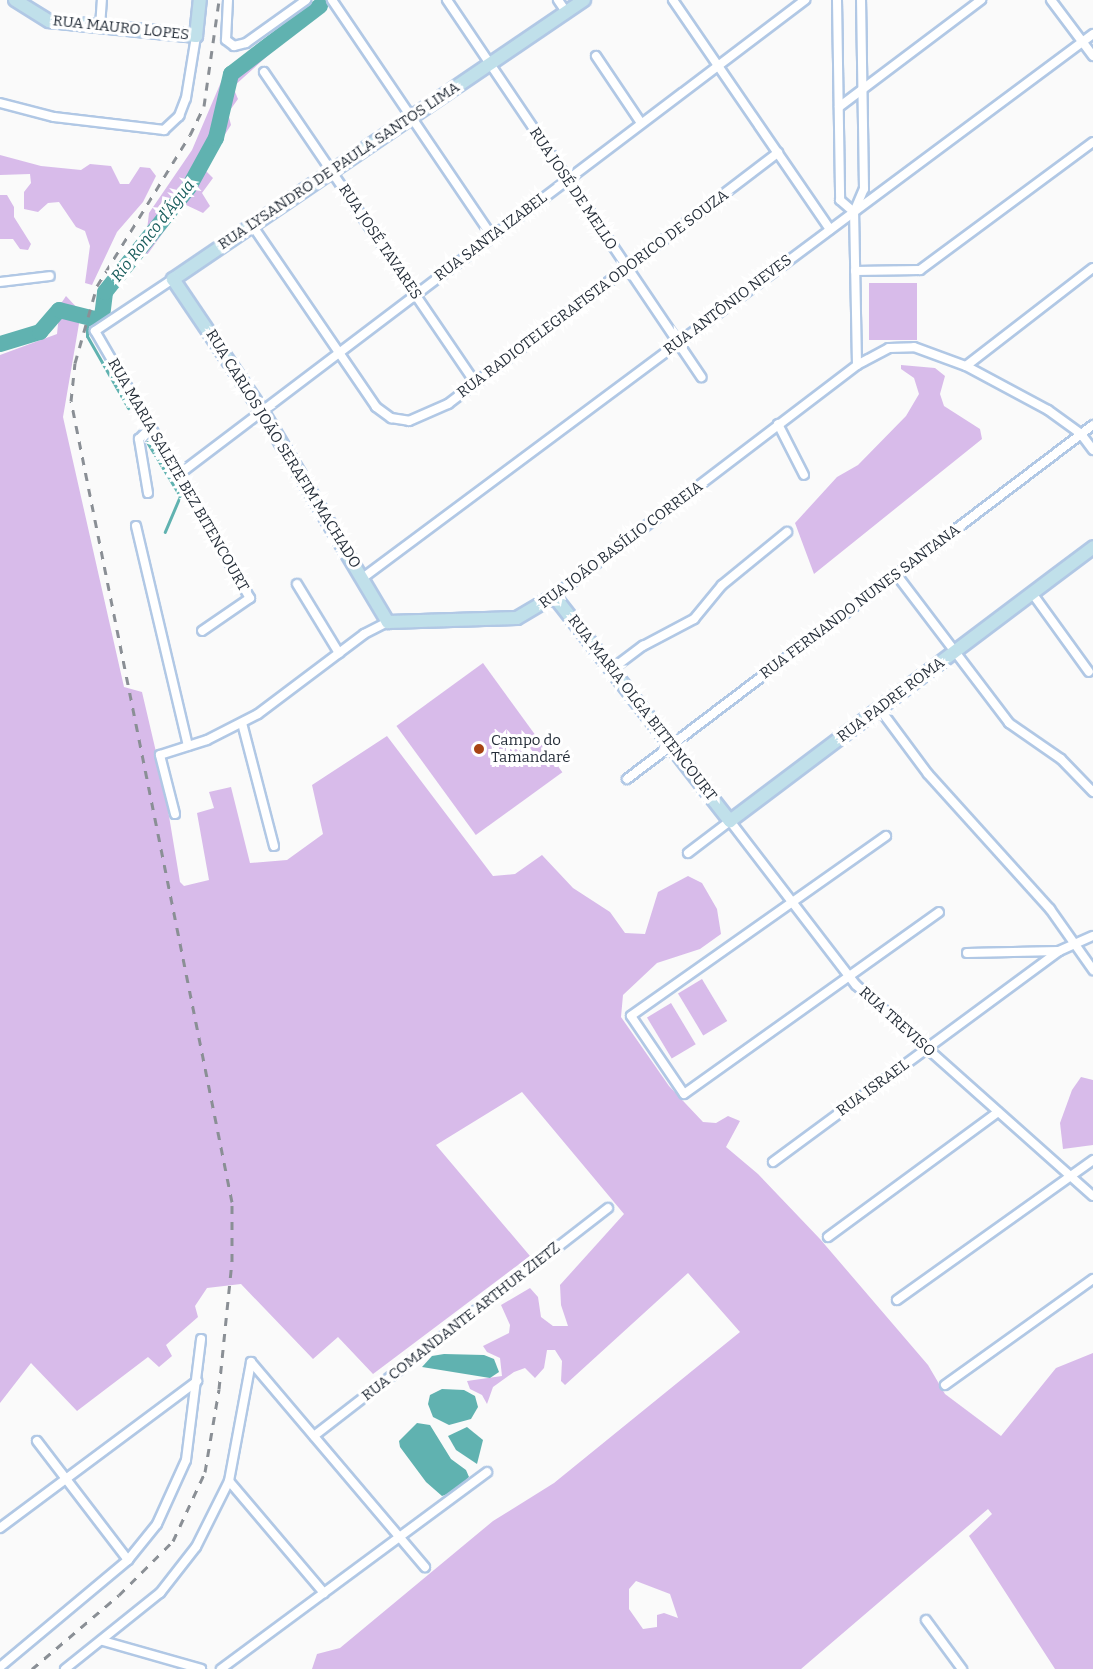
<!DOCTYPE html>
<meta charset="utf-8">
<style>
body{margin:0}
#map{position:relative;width:1093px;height:1669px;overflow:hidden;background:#fafafa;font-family:Bitter,serif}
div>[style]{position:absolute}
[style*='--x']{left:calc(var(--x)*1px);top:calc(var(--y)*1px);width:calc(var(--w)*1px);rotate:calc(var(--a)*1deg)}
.green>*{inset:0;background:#d8bbea;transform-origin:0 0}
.water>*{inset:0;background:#60b2b0}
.stream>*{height:3px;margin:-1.5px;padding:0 1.5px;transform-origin:1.5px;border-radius:1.5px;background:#60b2b0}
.river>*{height:16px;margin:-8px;padding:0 8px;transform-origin:8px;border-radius:8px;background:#60b2b0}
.roads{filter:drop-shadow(2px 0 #b1c8e5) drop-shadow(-2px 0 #b1c8e5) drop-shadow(0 2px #b1c8e5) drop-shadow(0 -2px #b1c8e5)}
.street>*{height:8px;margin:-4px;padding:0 4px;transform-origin:4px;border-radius:4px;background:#fff}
.secondary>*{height:12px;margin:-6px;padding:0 6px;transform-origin:6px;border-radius:6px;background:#c0e0ea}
.rail>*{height:3px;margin-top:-1.5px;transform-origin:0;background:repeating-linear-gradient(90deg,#8a8f95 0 8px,transparent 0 16px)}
.dots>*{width:16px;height:16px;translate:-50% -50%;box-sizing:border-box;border:3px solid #fff;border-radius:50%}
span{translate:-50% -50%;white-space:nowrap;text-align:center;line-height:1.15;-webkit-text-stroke:6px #fff;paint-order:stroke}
.street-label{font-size:15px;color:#262f3a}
.poi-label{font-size:15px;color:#262f3a}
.left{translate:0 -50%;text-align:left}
.water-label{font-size:16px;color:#185d5c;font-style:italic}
</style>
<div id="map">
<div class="green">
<i style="clip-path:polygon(313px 5px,314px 14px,233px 87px,238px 99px,228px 113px,231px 125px,203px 168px,213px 178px,202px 193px,210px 206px,203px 213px,184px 204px,172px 214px,170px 223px,147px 255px,140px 254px,138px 243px,147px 230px,149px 213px,192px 150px,227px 68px)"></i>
<i style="clip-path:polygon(0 155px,41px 166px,81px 170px,90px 164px,111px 166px,120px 184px,129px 184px,140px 167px,150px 168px,156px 176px,143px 202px,117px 232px,92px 285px,85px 283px,90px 246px,85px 231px,76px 227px,59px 202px,48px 203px,38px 212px,24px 209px,24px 192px,31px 183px,30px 174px,0 175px)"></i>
<i style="clip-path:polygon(0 195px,7px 195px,14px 207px,14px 217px,31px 244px,28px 250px,20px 249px,13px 239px,0 239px)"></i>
<i style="left:869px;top:283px;width:48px;height:57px"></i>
<i style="clip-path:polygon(evenodd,66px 296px,81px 312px,63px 417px,124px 687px,142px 692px,164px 786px,180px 882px,184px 886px,209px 880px,197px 813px,214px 808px,209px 792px,231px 787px,250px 863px,287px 860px,323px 834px,312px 785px,387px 736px,493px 876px,515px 874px,542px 855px,573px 888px,610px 912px,625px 933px,645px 934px,658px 892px,688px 876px,702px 883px,717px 909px,721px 934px,700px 949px,657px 963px,623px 995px,621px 1017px,669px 1086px,703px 1122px,716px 1123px,728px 1116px,740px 1121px,726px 1147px,758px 1174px,820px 1239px,928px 1365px,945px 1394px,1001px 1436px,1056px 1368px,1093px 1353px,1093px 1669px,1055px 1669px,969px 1536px,992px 1514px,988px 1509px,801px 1669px,312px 1669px,317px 1654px,340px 1648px,493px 1521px,554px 1483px,740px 1332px,688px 1273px,565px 1385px,561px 1381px,562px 1361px,555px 1350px,547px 1350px,544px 1368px,535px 1378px,525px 1368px,514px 1372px,493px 1387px,487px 1404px,482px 1395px,470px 1389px,467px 1381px,502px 1376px,500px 1358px,487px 1352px,483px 1346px,509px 1333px,510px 1325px,501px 1305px,530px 1288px,538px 1297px,541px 1317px,553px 1326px,568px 1326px,561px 1305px,560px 1285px,624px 1214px,522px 1092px,436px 1145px,530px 1256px,373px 1374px,338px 1337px,313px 1359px,241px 1284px,207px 1288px,195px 1306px,198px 1317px,166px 1345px,172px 1356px,159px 1367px,148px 1357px,77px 1411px,31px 1363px,0 1403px,0 355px,57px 334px,60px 305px,66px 296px,636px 1581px,670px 1594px,678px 1618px,664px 1613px,657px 1615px,657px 1627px,643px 1629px,629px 1609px,629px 1589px,636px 1581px)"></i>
<i style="clip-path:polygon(901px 365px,935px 368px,945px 376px,940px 394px,944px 406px,980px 429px,982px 439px,814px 574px,795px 523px,837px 477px,858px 465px,906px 416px,919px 394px,914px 378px,901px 369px)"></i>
<i style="left:483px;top:663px;width:135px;height:107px;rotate:54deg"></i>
<i style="left:702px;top:979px;width:49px;height:28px;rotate:59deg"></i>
<i style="left:671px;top:1003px;width:48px;height:28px;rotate:59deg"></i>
<i style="clip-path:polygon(1081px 1077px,1093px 1080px,1093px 1145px,1063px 1149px,1060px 1123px,1072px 1090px)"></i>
</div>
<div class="water">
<i style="clip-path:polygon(444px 1354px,484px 1355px,494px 1359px,499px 1372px,490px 1378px,422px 1367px,432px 1356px)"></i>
<i style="clip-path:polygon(442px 1389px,464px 1390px,475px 1396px,478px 1407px,471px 1419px,449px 1425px,433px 1417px,428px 1404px,430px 1395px)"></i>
<i style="clip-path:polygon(417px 1423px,430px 1425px,451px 1459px,466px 1470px,469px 1477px,456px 1491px,442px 1496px,426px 1482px,400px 1447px,399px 1441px)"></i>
<i style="clip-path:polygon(467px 1427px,483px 1440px,477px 1464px,456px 1450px,448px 1436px)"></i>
</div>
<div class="stream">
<i style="--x:95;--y:319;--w:11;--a:139"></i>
<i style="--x:87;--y:326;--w:10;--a:90"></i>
<i style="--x:87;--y:336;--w:83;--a:60.3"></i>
<i style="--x:147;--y:442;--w:63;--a:58.6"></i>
<i style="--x:180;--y:496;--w:39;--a:113"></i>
</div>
<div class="river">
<i style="--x:0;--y:344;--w:42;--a:-16.7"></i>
<i style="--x:40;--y:332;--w:29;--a:-49"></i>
<i style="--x:59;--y:310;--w:37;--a:14"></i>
<i style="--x:95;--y:319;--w:7;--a:-16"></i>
<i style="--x:102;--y:317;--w:25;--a:-83"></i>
<i style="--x:105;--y:292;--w:134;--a:-51.3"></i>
<i style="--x:189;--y:187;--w:56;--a:-61.1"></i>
<i style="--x:216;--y:138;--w:66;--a:-76.8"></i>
<i style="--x:231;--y:74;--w:112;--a:-37.4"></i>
</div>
<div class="roads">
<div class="street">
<i style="--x:228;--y:0;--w:40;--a:92.9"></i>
<i style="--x:226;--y:40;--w:10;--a:37"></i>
<i style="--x:234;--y:46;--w:12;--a:-14"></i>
<i style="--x:246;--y:43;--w:74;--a:-35.6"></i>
<i style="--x:332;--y:0;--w:285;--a:55.9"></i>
<i style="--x:447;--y:0;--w:455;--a:56"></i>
<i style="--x:558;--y:0;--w:14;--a:56"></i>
<i style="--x:673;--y:0;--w:278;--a:55.6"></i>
<i style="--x:837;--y:0;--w:200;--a:89.1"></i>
<i style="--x:840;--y:200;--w:18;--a:41"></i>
<i style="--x:1051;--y:0;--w:70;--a:53.1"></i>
<i style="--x:100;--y:27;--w:27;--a:-86"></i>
<i style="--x:596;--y:56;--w:81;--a:56.1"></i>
<i style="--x:264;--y:72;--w:376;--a:55.8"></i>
<i style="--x:0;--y:103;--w:56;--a:14.5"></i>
<i style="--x:54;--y:117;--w:111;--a:6.7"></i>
<i style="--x:164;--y:130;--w:21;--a:-43"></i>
<i style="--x:179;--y:116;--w:19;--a:-69"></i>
<i style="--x:186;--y:98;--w:63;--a:-80.8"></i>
<i style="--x:839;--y:107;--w:178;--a:-37"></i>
<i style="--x:252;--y:225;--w:220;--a:55.7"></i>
<i style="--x:376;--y:407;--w:19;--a:36"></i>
<i style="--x:391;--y:418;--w:18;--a:9"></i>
<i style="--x:409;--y:421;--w:43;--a:-23.6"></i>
<i style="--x:448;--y:404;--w:415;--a:-37.3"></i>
<i style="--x:855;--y:271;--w:65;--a:-0.9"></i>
<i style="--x:920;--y:270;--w:215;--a:-36.5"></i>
<i style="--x:173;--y:279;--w:94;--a:146.3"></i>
<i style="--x:95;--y:331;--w:309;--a:59.9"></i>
<i style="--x:250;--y:598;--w:58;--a:145.5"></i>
<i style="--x:0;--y:282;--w:50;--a:-6.8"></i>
<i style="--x:857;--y:365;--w:153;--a:-91.1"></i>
<i style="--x:854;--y:212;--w:25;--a:-67"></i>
<i style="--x:864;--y:189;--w:189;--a:-90.9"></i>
<i style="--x:966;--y:366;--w:160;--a:-37.7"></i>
<i style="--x:778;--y:424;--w:57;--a:63"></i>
<i style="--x:178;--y:475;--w:787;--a:-37.15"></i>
<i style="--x:148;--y:493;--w:55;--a:-99.5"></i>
<i style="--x:139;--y:439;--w:17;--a:-45"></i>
<i style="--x:136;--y:526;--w:226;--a:76.7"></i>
<i style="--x:896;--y:574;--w:187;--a:52.8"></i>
<i style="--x:1009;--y:723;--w:63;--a:34.7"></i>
<i style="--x:1061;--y:759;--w:46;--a:45.9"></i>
<i style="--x:364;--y:577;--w:909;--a:-36.68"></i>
<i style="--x:297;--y:584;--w:81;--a:58.7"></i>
<i style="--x:1032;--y:593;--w:97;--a:54.2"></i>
<i style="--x:554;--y:596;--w:381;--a:-37.3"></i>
<i style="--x:857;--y:365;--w:36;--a:-28"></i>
<i style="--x:889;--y:348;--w:25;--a:-2"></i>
<i style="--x:914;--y:347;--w:55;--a:20.1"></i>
<i style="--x:966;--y:366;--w:93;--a:28.2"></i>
<i style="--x:1048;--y:410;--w:41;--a:36"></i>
<i style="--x:1081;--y:434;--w:20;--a:53"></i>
<i style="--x:612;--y:669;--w:39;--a:-37"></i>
<i style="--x:643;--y:646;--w:58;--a:-27.9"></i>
<i style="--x:694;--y:619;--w:44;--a:-50.5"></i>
<i style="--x:722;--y:585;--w:84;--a:-39.2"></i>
<i style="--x:879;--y:708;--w:82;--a:53.4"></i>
<i style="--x:928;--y:774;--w:182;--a:47.9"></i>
<i style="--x:1050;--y:909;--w:75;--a:54.8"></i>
<i style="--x:242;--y:723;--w:127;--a:75.4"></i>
<i style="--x:627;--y:779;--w:585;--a:-37.22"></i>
<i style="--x:175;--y:814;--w:61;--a:-104.3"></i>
<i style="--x:160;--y:755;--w:49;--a:-17.7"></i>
<i style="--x:207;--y:740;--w:57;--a:-27"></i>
<i style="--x:258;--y:714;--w:133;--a:-37"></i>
<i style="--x:364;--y:634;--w:27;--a:-27"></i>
<i style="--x:886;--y:836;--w:312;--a:144.8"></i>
<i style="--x:631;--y:1016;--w:94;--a:55.8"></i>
<i style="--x:684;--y:1094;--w:313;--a:-35.5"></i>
<i style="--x:688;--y:853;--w:53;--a:-37.3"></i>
<i style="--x:730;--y:821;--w:207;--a:52.5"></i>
<i style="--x:856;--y:985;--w:317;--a:41.7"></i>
<i style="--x:967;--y:953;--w:92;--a:-1.2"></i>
<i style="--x:773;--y:1162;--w:355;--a:-36.4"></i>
<i style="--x:1059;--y:951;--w:37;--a:-24"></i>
<i style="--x:828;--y:1237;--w:211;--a:-36.3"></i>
<i style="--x:897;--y:1300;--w:241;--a:-35.5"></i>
<i style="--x:251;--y:1362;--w:269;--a:49.7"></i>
<i style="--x:945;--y:1385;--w:182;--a:-35.6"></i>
<i style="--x:314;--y:1436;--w:372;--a:-37.8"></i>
<i style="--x:37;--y:1441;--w:150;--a:52.6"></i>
<i style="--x:229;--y:1481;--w:147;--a:49.7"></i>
<i style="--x:0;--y:1528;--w:246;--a:-36.7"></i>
<i style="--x:926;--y:1620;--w:61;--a:53.7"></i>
<i style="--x:103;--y:1641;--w:102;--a:15.9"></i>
<i style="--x:0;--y:1667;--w:167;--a:-39.9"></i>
<i style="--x:128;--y:1560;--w:46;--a:-51.1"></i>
<i style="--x:157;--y:1524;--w:70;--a:-65.6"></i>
<i style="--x:186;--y:1460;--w:122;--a:-82.9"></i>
<i style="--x:65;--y:1669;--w:122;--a:-38.7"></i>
<i style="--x:160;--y:1593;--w:58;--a:-52"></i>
<i style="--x:196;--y:1547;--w:74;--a:-63.4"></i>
<i style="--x:229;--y:1481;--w:121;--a:-79.5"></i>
<i style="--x:221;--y:1669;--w:331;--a:-36.5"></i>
</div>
<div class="secondary">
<i style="--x:15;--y:0;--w:40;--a:32"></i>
<i style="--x:49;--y:21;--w:148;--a:5.8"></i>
<i style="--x:196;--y:36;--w:36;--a:-84"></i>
<i style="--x:584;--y:0;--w:497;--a:145.8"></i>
<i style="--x:173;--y:279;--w:159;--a:56"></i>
<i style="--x:262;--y:411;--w:246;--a:59.2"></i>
<i style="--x:388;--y:622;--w:129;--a:-1.8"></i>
<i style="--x:517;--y:618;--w:43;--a:-30.7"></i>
<i style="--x:554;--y:596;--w:286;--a:52"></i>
<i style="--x:730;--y:821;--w:455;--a:-37"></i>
</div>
</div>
<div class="rail">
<i style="--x:32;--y:1669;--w:114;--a:-40.4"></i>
<i style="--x:119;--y:1595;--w:76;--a:-45"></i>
<i style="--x:173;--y:1541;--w:76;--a:-65.1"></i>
<i style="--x:205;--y:1472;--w:84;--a:-80.4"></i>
<i style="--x:219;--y:1389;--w:129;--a:-84.2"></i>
<i style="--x:232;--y:1261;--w:59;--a:-90"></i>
<i style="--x:232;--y:1202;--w:817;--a:-101.36"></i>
<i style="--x:71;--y:401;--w:38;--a:-84"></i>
<i style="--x:75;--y:363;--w:80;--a:-74.1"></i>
<i style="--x:97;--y:286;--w:177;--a:-58.4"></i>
<i style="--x:190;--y:135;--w:32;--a:-64"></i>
<i style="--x:204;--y:106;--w:107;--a:-81.9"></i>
</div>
<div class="dots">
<i style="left:479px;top:749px;background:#a84314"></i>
</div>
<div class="street-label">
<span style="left:121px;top:28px;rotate:6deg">RUA MAURO LOPES</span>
<span style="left:339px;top:166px;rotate:-34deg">RUA LYSANDRO DE PAULA SANTOS LIMA</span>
<span style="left:573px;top:189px;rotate:56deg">RUA JOSÉ DE MELLO</span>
<span style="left:491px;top:237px;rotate:-37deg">RUA SANTA IZABEL</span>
<span style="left:380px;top:242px;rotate:56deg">RUA JOSÉ TAVARES</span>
<span style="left:593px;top:294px;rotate:-37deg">RUA RADIOTELEGRAFISTA ODORICO DE SOUZA</span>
<span style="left:728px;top:305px;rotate:-37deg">RUA ANTÔNIO NEVES</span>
<span style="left:283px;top:449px;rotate:58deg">RUA CARLOS JOÃO SERAFIM MACHADO</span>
<span style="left:178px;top:475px;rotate:60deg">RUA MARIA SALETE BEZ BITENCOURT</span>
<span style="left:621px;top:545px;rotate:-37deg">RUA JOÃO BASÍLIO CORREIA</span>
<span style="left:860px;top:602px;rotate:-37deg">RUA FERNANDO NUNES SANTANA</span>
<span style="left:891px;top:700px;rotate:-37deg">RUA PADRE ROMA</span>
<span style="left:642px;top:708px;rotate:52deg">RUA MARIA OLGA BITTENCOURT</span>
<span style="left:897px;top:1022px;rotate:42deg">RUA TREVISO</span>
<span style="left:873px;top:1088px;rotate:-36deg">RUA ISRAEL</span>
<span style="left:461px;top:1322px;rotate:-38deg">RUA COMANDANTE ARTHUR ZIETZ</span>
</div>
<div class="poi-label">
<span class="left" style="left:491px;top:749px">Campo do<br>Tamandaré</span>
</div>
<div class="water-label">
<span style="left:153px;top:231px;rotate:-52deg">Rio Ronco d'Água</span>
</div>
</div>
